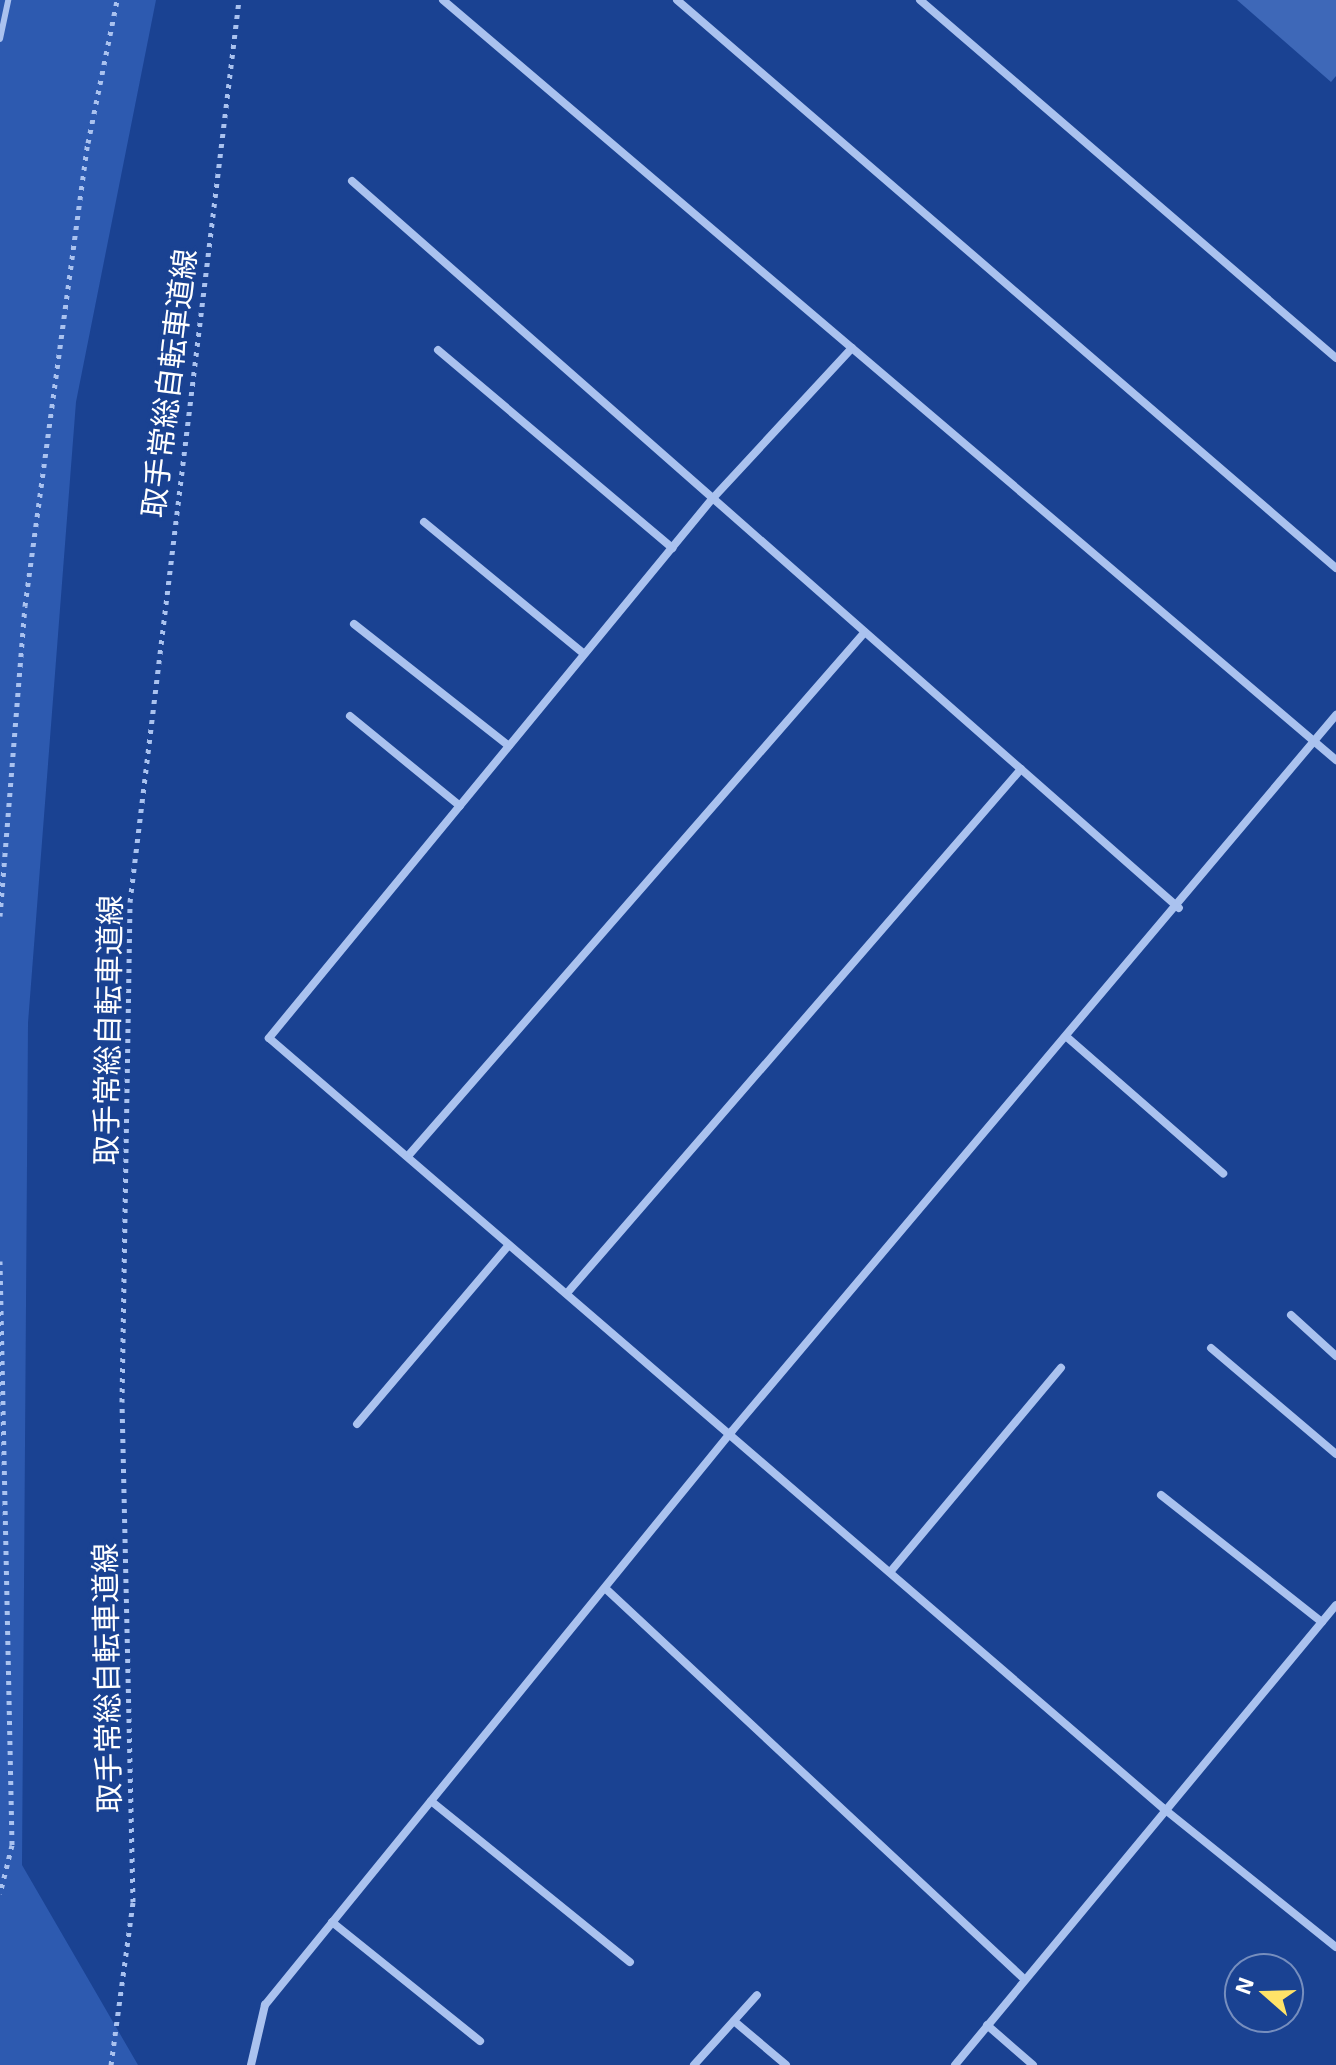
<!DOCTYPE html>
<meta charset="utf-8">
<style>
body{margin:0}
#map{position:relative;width:1336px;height:2065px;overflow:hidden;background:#1a4292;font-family:"Exo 2","Noto Sans JP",sans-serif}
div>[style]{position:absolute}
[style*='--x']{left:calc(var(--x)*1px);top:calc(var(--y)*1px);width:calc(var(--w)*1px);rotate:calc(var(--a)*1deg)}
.green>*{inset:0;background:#2d5ab0}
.building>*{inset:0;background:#3e68b8}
.path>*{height:5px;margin-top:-2.5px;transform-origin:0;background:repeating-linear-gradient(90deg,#aac2ef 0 4px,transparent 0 10px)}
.lane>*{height:6px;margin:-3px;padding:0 3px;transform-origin:3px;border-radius:3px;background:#aac2ef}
.street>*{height:8px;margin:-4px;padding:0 4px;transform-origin:4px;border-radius:4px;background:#aac2ef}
span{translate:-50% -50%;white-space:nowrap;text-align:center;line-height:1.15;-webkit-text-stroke:7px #1a4292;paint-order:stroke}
.street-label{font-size:30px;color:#fff}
.north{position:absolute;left:1224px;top:1953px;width:80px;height:80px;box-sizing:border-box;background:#1a4292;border:2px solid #768ebe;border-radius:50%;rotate:290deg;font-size:22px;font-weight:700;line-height:32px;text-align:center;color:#fff}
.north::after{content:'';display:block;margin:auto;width:28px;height:36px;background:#ffe368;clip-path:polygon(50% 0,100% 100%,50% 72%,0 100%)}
</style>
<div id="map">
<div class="green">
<i style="clip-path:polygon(0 0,156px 0,76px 402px,28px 1023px,22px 1865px,138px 2065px,0 2065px)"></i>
</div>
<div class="building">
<i style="clip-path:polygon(1237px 0,1336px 0,1336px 76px,1331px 82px)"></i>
</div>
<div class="path">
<i style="--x:0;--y:916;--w:311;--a:-85.4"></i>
<i style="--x:25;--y:606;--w:467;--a:-82.3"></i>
<i style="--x:88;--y:143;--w:146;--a:-78.5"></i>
<i style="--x:0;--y:1261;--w:584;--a:88.82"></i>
<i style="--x:12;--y:1845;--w:50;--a:103.8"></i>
<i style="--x:111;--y:2065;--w:164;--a:-82.3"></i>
<i style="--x:133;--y:1902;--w:500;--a:-91.26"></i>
<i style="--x:122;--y:1402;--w:500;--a:-89.08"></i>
<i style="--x:130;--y:902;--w:909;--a:-83.11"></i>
</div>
<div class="lane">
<i style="--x:0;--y:39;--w:40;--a:-78"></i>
</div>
<div class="street">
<i style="--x:443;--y:0;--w:1173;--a:40.4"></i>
<i style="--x:677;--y:0;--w:870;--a:40.76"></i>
<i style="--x:920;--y:0;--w:549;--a:40.71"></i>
<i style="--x:352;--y:181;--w:1101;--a:41.32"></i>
<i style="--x:852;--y:348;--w:206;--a:132.8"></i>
<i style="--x:712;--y:499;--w:698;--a:129.42"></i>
<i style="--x:269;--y:1038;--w:1180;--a:40.74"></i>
<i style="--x:1163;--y:1808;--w:222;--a:38.8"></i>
<i style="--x:438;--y:350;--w:307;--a:40.2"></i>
<i style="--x:424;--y:522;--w:207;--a:39.5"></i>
<i style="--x:354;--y:624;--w:197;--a:38.2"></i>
<i style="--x:350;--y:716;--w:142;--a:39.3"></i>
<i style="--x:1068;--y:1038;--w:206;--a:41.1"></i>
<i style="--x:408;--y:1156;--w:695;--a:-48.91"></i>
<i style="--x:568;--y:1292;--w:692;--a:-49.1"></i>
<i style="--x:1291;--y:1315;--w:61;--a:42.3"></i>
<i style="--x:1211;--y:1348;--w:164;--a:40.3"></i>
<i style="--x:357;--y:1424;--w:232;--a:-49.7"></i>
<i style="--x:1161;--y:1495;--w:205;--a:38.3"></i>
<i style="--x:891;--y:1571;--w:265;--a:-50.1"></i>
<i style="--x:605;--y:1588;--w:570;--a:43.01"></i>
<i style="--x:431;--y:1801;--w:256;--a:39"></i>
<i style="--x:332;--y:1922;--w:190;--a:38.8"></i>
<i style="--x:734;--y:2021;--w:68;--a:40.2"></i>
<i style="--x:987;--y:2025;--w:61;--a:41"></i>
<i style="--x:251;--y:2065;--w:62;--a:-76.9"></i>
<i style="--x:265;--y:2005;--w:740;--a:-50.87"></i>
<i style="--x:732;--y:1431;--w:937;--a:-49.85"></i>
<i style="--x:694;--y:2065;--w:94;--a:-48"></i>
<i style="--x:955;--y:2065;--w:597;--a:-50.37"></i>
</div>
<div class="street-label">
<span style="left:168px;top:383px;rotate:-83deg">取手常総自転車道線</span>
<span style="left:107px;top:1030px;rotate:-89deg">取手常総自転車道線</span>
<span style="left:106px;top:1678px;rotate:-91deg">取手常総自転車道線</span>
</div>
<div class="north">N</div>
</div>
